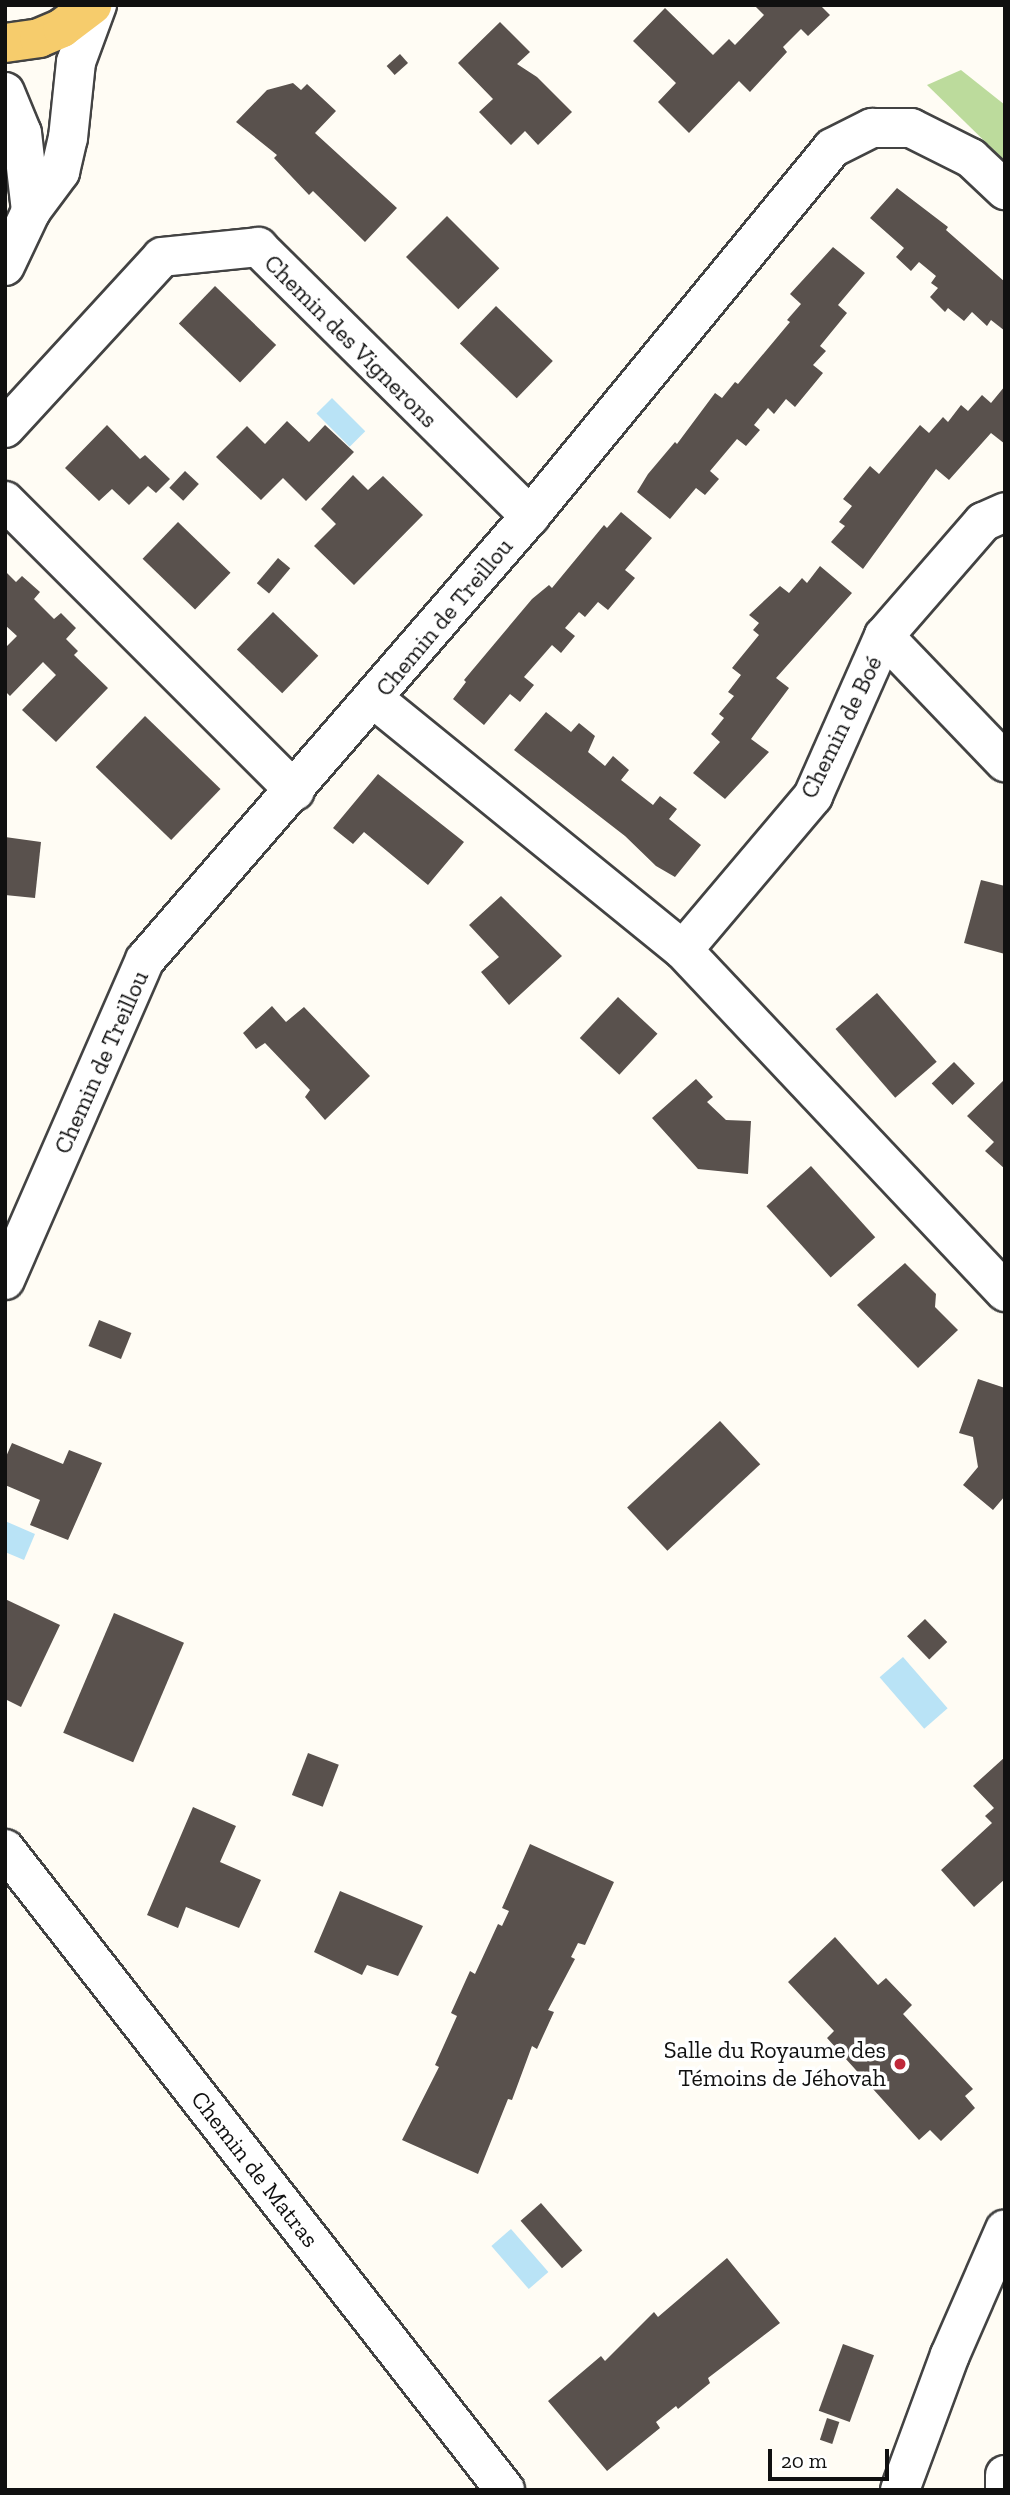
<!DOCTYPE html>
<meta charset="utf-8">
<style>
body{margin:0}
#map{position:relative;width:1010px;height:2495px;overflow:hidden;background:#fffcf4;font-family:"Zilla Slab",serif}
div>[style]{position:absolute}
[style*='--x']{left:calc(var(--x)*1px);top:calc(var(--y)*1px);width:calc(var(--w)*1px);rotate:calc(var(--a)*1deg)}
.forest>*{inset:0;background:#bcdb9c}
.water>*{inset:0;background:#b9e3f6;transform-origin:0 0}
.building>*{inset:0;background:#59514d;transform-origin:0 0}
.roads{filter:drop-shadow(2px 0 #434343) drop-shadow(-2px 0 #434343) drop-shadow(0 2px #434343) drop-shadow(0 -2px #434343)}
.minor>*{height:38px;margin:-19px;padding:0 19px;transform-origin:19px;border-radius:19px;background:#fff}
.major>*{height:38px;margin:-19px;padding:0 19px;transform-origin:19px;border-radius:19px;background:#f6cc6c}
.dots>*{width:19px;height:19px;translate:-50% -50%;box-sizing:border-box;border:4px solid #fff;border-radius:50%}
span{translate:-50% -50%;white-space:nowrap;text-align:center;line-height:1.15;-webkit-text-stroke:7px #fff;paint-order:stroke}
.street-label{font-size:24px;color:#101010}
.poi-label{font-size:24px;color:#101010}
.right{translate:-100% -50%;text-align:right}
.frame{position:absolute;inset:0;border:7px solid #101010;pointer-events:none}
.scale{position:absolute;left:768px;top:2449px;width:121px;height:32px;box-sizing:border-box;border:4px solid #101010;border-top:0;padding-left:9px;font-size:21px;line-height:24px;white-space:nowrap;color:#101010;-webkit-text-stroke:5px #fff;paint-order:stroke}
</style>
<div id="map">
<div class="forest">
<i style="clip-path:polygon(961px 70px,1005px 105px,1005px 161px,927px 85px)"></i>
</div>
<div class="water">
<i style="left:332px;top:398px;width:47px;height:22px;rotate:45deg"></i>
<i style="clip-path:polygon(5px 1521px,35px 1534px,24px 1560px,5px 1552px)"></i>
<i style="left:903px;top:1657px;width:68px;height:31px;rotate:49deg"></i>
<i style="left:511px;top:2229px;width:57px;height:26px;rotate:49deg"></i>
</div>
<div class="building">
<i style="clip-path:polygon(754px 5px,820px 5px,830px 15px,808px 36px,801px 29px,783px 47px,787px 52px,750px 92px,739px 81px,689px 133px,658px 102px,676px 83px,633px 41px,665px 8px,713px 55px,729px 39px,735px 45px,764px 15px)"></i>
<i style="clip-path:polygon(500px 22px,530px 52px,517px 64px,537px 77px,572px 112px,538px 145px,525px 131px,511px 145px,479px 112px,493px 99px,458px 63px)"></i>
<i style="left:400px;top:54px;width:12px;height:18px;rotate:48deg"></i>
<i style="clip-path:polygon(293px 83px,301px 90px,307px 84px,336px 111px,315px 133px,397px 208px,365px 242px,313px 191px,309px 195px,274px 158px,277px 155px,236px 122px,267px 90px)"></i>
<i style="clip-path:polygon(897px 188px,948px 227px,946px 230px,1005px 282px,1005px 331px,991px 320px,987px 326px,972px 312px,964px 321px,948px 308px,945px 312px,930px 297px,938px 288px,931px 283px,936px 276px,919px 262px,911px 271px,896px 257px,904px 248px,870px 218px)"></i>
<i style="left:447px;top:216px;width:74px;height:58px;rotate:45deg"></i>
<i style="clip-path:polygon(833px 247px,865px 273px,838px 305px,847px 313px,820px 346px,826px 351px,813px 365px,823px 373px,795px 407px,786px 399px,774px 414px,768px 408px,754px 425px,760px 430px,746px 446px,737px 439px,710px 471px,719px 479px,705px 495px,696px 488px,670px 519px,637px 492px,648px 474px,675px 442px,677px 444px,715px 393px,722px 398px,735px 382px,738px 384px,790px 322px,787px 320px,801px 304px,790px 294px)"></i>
<i style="left:215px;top:286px;width:85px;height:52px;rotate:44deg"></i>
<i style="left:496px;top:306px;width:79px;height:52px;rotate:44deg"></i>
<i style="clip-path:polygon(1005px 386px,1005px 444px,991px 433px,949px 480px,936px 469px,863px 569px,831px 542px,845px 526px,839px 522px,852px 506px,843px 499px,870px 466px,879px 474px,920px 425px,929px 433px,943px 417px,948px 422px,961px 405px,968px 411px,982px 395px,991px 403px)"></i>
<i style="clip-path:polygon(287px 421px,309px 442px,325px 425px,354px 452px,306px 501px,283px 478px,261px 500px,216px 457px,247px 426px,265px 444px)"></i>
<i style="clip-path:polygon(107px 425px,140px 459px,145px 455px,170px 479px,156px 493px,148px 486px,129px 505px,112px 489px,99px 501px,65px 468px)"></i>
<i style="left:185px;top:471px;width:19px;height:23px;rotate:43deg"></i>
<i style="clip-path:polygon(353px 475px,368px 490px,383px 476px,423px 515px,354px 585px,314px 546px,336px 524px,321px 509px)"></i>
<i style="clip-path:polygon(621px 512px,652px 538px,625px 570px,635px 578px,608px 610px,598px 602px,585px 617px,579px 612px,565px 628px,575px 636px,561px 653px,552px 645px,524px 677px,534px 685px,520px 702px,510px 694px,484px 725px,453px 699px,466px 682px,464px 680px,532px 599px,549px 585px,552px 588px,604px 525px,607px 528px)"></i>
<i style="left:178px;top:522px;width:73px;height:51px;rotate:44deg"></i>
<i style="left:278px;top:558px;width:16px;height:33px;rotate:40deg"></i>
<i style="clip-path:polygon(820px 566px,852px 593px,776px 678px,789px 688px,751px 739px,769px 752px,725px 799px,693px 773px,720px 742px,711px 734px,724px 718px,719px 714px,734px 696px,728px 692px,741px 675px,732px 668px,759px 635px,753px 630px,759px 623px,749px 615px,780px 586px,789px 593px,802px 578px,807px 583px)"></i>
<i style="clip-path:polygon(5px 571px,16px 582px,22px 576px,40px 592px,34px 599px,54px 619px,61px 613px,76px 628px,66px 639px,78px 651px,74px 655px,108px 688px,56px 742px,22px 710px,56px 675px,43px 662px,10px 696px,5px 691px,5px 648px,17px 636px,5px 625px)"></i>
<i style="left:273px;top:612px;width:63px;height:52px;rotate:44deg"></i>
<i style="clip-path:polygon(546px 712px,571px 732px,579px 723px,595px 736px,588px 752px,605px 766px,613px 756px,629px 770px,621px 780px,653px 805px,660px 796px,677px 809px,669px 819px,701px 845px,675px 877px,656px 866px,625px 836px,514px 750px)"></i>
<i style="left:145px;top:716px;width:105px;height:71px;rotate:44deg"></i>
<i style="clip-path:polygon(378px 774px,464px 842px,428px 885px,364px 832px,353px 844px,333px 828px)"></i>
<i style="clip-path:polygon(5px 837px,41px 842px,35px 898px,5px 895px)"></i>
<i style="clip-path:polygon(981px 880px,1005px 886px,1005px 954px,964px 943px)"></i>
<i style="clip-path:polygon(501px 896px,562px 956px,509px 1005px,481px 972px,499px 957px,469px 925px)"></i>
<i style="left:877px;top:993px;width:91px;height:55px;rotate:49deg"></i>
<i style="left:618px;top:997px;width:54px;height:56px;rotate:43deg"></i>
<i style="clip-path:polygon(272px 1006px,286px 1022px,304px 1007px,370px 1076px,325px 1120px,305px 1097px,310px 1090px,265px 1043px,256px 1049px,243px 1033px)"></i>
<i style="left:954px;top:1062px;width:30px;height:31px;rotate:46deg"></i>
<i style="clip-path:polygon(696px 1079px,713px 1097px,707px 1102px,726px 1120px,751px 1121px,748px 1174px,698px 1169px,652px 1118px)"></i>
<i style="clip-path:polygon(1005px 1079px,1005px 1169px,985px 1151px,994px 1142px,967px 1116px)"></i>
<i style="left:811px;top:1166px;width:96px;height:60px;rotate:48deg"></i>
<i style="clip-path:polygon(905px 1263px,936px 1294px,935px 1307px,958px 1330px,918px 1368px,857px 1305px)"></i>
<i style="left:99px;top:1320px;width:35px;height:28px;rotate:22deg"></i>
<i style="clip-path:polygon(978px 1379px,1005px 1388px,1005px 1496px,993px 1510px,963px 1485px,978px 1467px,973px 1437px,959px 1433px)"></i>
<i style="left:720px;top:1421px;width:59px;height:127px;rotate:47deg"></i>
<i style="clip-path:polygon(12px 1443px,63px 1464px,69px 1450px,102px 1463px,68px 1540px,30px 1525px,40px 1500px,5px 1485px,5px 1459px)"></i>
<i style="clip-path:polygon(5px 1599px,60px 1625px,21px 1707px,5px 1699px)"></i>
<i style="left:114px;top:1613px;width:76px;height:130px;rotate:23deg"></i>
<i style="left:925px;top:1619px;width:32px;height:25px;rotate:46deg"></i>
<i style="left:308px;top:1753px;width:33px;height:45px;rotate:21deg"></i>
<i style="clip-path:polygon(1005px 1757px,1005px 1879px,974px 1907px,941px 1870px,992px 1823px,985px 1816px,994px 1808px,973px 1786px)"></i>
<i style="clip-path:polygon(193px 1807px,236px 1826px,220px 1862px,261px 1880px,239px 1928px,186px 1907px,178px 1928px,147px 1915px)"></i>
<i style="clip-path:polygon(530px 1844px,614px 1882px,585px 1945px,578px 1943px,571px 1957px,575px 1959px,548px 2010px,554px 2012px,537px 2049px,532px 2046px,512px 2100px,508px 2099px,478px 2174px,402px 2140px,439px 2067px,435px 2065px,457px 2016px,451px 2013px,470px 1971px,475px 1974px,498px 1924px,502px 1926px,509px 1911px,502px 1908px)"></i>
<i style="clip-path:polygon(340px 1891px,423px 1926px,398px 1976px,367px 1965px,362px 1975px,314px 1952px)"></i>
<i style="clip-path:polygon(835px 1937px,878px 1985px,886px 1978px,912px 2005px,903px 2014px,973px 2089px,965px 2096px,975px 2108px,941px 2141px,930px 2130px,919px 2140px,827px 2038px,834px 2031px,788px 1982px)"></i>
<i style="left:541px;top:2203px;width:63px;height:27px;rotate:49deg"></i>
<i style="clip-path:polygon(727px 2258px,780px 2323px,708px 2378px,710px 2383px,678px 2409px,676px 2406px,656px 2422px,660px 2428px,607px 2471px,548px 2401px,601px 2356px,605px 2361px,654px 2312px,658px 2317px)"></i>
<i style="left:843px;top:2344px;width:33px;height:71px;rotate:20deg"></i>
<i style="left:827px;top:2418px;width:13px;height:23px;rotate:18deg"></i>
</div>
<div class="roads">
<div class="minor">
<i style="--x:5;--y:92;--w:44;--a:67.5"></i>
<i style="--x:22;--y:133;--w:79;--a:83.4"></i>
<i style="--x:5;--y:266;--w:61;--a:-64.7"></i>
<i style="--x:31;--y:211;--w:49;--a:-53.4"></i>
<i style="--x:60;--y:172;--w:35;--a:-77"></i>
<i style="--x:68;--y:138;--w:76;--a:-84"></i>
<i style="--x:76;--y:62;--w:61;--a:-69.8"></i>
<i style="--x:5;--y:428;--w:232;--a:-47.4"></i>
<i style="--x:162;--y:257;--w:97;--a:-5.9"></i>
<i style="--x:258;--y:247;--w:383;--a:44.7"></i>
<i style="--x:5;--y:501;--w:410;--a:45"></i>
<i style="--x:884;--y:636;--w:175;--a:46.2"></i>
<i style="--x:374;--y:699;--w:398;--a:39.1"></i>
<i style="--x:683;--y:950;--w:202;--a:-49.8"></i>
<i style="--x:813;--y:796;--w:175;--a:-66.1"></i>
<i style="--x:884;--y:636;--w:151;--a:-49"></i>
<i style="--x:983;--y:522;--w:24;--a:-24"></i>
<i style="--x:683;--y:950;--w:470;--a:46.7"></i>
<i style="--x:5;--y:1280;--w:349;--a:-66.4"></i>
<i style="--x:145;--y:960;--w:588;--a:-49.07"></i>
<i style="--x:530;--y:516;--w:476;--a:-50.6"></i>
<i style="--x:832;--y:148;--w:45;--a:-26.6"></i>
<i style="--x:872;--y:128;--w:39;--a:0"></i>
<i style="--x:911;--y:128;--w:67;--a:26.6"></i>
<i style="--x:971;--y:158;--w:47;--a:43.3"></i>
<i style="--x:5;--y:1849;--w:813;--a:52.04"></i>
<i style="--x:900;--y:2490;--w:144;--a:-69.7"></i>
<i style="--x:950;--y:2355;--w:137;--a:-66.4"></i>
<i style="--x:1005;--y:2490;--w:15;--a:-90"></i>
</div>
<div class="major">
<i style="--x:5;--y:43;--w:34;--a:-8"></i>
<i style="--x:39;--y:38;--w:25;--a:-23"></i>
<i style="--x:62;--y:28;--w:38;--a:-37"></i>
</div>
</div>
<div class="dots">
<i style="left:900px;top:2064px;background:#c0283a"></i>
</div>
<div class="street-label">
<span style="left:351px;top:341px;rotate:45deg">Chemin des Vignerons</span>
<span style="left:444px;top:617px;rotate:-50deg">Chemin de Treillou</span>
<span style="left:841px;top:727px;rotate:-64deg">Chemin de Boé</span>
<span style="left:101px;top:1062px;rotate:-66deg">Chemin de Treillou</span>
<span style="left:255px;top:2169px;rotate:52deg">Chemin de Matras</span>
</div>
<div class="poi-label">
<span class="right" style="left:886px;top:2064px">Salle du Royaume des<br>Témoins de Jéhovah</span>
</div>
<div class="frame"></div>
<div class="scale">20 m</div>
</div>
